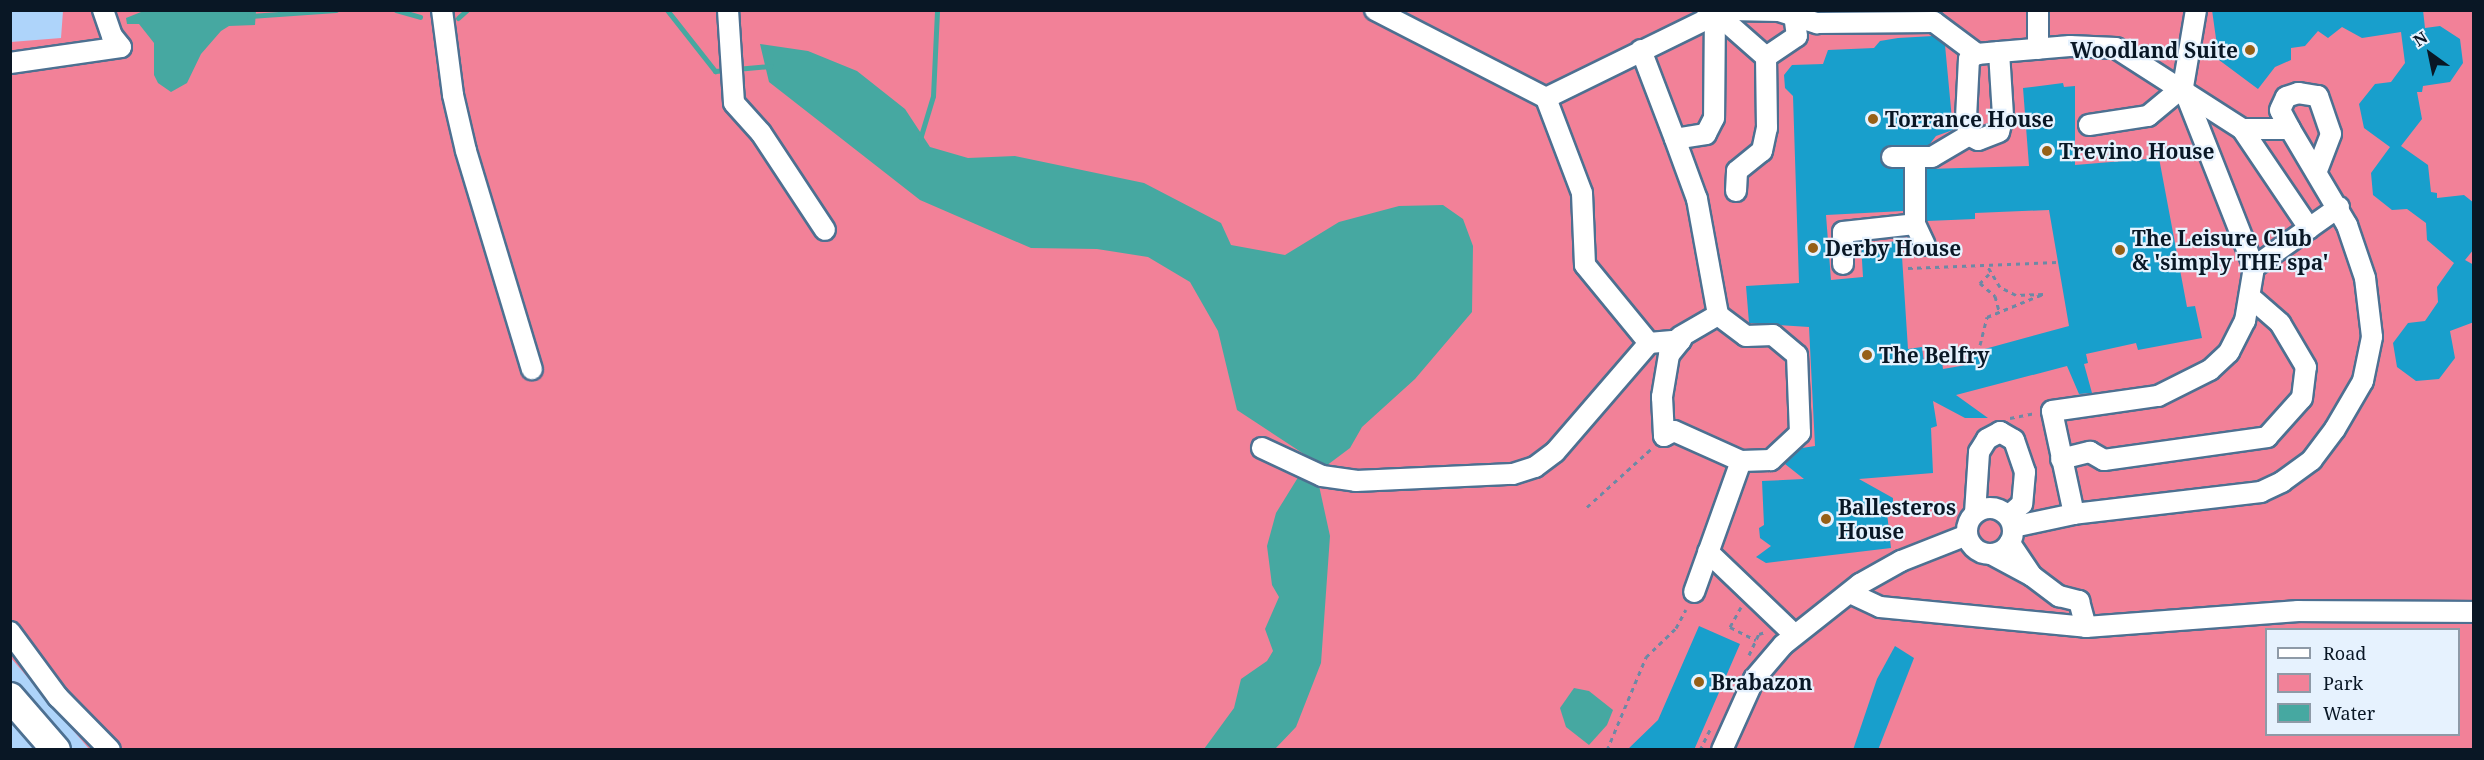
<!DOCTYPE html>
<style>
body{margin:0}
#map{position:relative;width:2484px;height:760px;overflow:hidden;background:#aed4fa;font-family:"Noto Serif",serif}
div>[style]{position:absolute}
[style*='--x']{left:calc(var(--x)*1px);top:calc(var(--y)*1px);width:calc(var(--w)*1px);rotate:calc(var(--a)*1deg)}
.green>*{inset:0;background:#f28198}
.water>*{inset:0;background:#46a8a1}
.stream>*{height:5px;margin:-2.5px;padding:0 2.5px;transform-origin:2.5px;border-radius:2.5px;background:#46a8a1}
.building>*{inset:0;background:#189fcc}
.path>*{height:3px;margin-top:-1.5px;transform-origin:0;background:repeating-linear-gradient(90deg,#6c89a5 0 4.5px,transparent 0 9px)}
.roads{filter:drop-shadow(2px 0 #4d7091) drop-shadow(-2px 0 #4d7091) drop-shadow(0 2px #4d7091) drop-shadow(0 -2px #4d7091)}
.minor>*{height:20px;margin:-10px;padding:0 10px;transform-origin:10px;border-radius:10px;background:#fff}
.minor>.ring{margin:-10px;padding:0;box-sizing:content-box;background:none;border:20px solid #fff;border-radius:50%}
.highway>*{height:28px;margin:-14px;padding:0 14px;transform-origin:14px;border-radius:14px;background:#fff}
.dots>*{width:16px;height:16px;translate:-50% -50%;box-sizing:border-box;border:3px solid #e6f2fe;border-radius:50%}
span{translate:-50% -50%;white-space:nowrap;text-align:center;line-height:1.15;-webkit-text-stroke:4.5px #e6f2fe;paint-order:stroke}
.poi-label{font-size:21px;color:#091725;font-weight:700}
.right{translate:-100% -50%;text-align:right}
.left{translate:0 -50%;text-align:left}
.frame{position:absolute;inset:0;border:12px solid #091725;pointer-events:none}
.legend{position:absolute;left:2265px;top:628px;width:195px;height:108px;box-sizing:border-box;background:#e6f2fe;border:2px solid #8e9aa7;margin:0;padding:8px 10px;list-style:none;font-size:18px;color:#091725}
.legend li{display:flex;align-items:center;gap:12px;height:30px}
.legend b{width:30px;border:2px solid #8e9aa7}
.north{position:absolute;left:2400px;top:24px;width:60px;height:60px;-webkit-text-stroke:4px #e6f2fe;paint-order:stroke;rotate:327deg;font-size:16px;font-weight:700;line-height:24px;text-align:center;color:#091725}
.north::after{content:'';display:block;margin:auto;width:21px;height:27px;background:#091725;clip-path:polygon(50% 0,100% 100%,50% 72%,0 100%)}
</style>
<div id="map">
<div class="green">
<i style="clip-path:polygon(evenodd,63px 11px,2473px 11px,2473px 749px,90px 750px,11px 658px,11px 42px,61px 38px,63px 11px,2266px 630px,2458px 630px,2458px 734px,2266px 734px,2266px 630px)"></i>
</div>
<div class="water">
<i style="clip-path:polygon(146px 10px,256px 10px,256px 11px,255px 25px,229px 26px,221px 31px,201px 54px,187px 83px,171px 92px,158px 83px,154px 75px,154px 43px,139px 24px,127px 24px,126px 18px)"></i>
<i style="clip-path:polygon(760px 44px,808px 51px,857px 71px,905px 109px,930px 147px,968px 158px,1015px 156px,1144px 183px,1221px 223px,1231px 245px,1285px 255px,1339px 222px,1399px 206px,1443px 205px,1463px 219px,1473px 246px,1472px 312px,1415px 379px,1362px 427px,1350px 448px,1326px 466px,1318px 481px,1330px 536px,1321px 663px,1296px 727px,1275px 749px,1204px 749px,1234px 708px,1241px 679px,1267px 661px,1273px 651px,1265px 629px,1279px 597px,1272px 585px,1267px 546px,1276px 513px,1310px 458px,1237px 410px,1218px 331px,1190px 282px,1148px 257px,1097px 249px,1031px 248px,920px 200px,769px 82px)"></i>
<i style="clip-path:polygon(1574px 688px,1589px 691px,1613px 710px,1607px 725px,1589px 745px,1566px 727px,1560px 708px)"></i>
</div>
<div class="stream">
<i style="--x:396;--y:10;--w:25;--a:16"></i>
<i style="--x:667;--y:10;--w:78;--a:51.8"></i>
<i style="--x:715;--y:71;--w:12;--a:-5"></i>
<i style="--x:249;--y:16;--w:87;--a:-3.9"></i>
<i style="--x:458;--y:18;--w:12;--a:-42"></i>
<i style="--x:736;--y:69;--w:35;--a:-5"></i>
<i style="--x:920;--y:139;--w:45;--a:-73.2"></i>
<i style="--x:933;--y:96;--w:86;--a:-87.3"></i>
</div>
<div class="building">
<i style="clip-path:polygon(2212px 10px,2423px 10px,2425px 28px,2440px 26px,2460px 39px,2463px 63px,2450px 82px,2423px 86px,2422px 92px,2417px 92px,2422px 119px,2401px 146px,2428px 165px,2431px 192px,2437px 193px,2437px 198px,2464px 195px,2474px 203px,2474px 249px,2465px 260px,2474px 265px,2474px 322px,2450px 331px,2455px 358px,2439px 379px,2416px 381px,2397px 367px,2393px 343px,2408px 323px,2425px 321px,2438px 302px,2437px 287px,2454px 263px,2427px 240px,2426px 223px,2407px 209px,2392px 210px,2373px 195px,2371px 173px,2390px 147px,2364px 128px,2359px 104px,2375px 84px,2391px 82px,2405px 63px,2401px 32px,2362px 38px,2342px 27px,2328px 38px,2318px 31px,2305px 46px,2291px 48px,2291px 60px,2275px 67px,2258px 89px,2219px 60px)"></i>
<i style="clip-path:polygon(1933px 36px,1945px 45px,1953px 130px,1936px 136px,1929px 145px,1892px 145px,1882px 151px,1886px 167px,1903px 169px,1903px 211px,1826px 215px,1831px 280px,1863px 277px,1861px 244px,1901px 241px,1908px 349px,1922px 347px,1924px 363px,1942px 362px,1943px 369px,1972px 364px,1970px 353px,2069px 326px,2049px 210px,1975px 213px,1975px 219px,1927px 221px,1927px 169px,2029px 166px,2023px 88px,2063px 83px,2064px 87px,2075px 86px,2075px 165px,2159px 158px,2187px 307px,2195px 306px,2202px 338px,2138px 350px,2136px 343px,2086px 354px,2088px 363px,2084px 364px,2092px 393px,2079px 394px,2067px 366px,1956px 395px,1988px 418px,1965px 418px,1933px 401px,1937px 426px,1931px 428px,1933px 473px,1859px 479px,1893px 498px,1893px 512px,1887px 513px,1891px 548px,1766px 563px,1756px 557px,1771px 546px,1760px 538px,1759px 528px,1764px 525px,1762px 481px,1804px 479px,1785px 464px,1802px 448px,1815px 446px,1809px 327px,1749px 323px,1746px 286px,1799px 283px,1793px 96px,1785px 88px,1784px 75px,1792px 65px,1823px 64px,1828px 50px,1874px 48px,1880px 41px,1898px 38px)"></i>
<i style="clip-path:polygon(1699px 626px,1740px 644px,1694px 750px,1627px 750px,1658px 720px)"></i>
<i style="clip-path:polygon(1895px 646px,1914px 658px,1878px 750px,1853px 750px,1877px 679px)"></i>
</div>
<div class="path">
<i style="--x:375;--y:11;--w:1;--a:-90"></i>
<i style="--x:1908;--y:268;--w:149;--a:-2.3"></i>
<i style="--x:1989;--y:274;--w:13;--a:135"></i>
<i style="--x:1980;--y:283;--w:20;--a:41"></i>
<i style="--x:1995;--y:296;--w:16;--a:75"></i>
<i style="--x:1980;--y:345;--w:29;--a:-76"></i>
<i style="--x:1987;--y:317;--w:61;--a:-22.3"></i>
<i style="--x:2043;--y:294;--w:27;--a:178"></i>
<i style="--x:2016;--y:295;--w:18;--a:-153"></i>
<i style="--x:2000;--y:287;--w:23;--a:-121"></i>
<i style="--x:2010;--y:418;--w:25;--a:-11"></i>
<i style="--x:1587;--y:507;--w:88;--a:-42.2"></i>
<i style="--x:1741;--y:607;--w:23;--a:119"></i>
<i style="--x:1730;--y:627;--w:29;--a:27"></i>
<i style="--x:1749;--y:655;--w:23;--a:-65"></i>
<i style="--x:1759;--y:634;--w:6;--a:-18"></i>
<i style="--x:1607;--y:750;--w:101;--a:-67.2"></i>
<i style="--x:1646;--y:657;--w:42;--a:-44"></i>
<i style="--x:1676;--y:628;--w:21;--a:-62"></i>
<i style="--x:1700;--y:750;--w:25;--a:-64"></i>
</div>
<div class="roads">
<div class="minor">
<i style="--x:442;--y:10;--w:86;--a:82.6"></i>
<i style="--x:453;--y:95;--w:57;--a:76.9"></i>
<i style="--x:466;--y:151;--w:228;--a:73.2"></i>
<i style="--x:728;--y:10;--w:93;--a:86.3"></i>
<i style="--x:734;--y:103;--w:40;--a:48"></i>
<i style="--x:761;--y:133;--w:116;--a:56.6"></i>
<i style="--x:1375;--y:10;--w:192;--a:27.2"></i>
<i style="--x:1715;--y:10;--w:108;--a:90.5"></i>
<i style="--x:1714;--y:118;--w:18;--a:117"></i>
<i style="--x:1706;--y:134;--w:31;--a:171"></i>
<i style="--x:1675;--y:139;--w:64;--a:69.9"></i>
<i style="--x:1697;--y:199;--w:118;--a:79.7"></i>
<i style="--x:1720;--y:10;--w:11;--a:68"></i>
<i style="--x:1724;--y:20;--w:56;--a:41.4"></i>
<i style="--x:1730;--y:10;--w:49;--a:1.2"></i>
<i style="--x:1779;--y:11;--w:40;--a:18"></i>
<i style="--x:1817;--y:23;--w:117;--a:-0.5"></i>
<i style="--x:1934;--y:22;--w:54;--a:36.7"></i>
<i style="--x:2196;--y:10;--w:78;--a:99.6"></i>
<i style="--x:2183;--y:87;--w:193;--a:68.5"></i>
<i style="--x:2038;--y:49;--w:39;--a:-90"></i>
<i style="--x:1641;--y:50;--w:95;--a:69.1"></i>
<i style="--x:1999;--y:52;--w:64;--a:86.4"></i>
<i style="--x:2003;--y:116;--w:16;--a:104"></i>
<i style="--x:1999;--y:132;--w:22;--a:159"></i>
<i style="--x:1978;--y:140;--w:10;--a:-151"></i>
<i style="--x:1969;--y:135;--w:17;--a:-100"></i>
<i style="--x:1966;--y:118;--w:59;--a:-87.1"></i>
<i style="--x:1969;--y:59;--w:9;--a:-32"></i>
<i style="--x:1977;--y:54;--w:22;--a:-5"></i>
<i style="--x:1999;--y:52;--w:71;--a:-4.8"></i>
<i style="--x:2070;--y:46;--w:46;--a:2.5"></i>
<i style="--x:2116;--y:48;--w:150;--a:32.7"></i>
<i style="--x:2242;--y:129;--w:48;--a:0"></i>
<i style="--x:2290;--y:129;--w:112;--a:59.3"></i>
<i style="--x:2347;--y:225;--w:56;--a:71.2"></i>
<i style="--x:2365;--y:278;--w:59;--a:83.2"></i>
<i style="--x:2372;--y:337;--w:45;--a:101.6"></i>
<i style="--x:2363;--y:381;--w:56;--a:120.3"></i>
<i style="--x:2335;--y:429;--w:39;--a:127"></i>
<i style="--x:2312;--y:460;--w:37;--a:144"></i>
<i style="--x:2282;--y:482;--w:23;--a:155"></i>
<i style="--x:2261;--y:492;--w:188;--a:173.3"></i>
<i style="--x:2074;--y:514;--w:62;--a:168"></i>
<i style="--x:10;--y:63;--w:112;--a:-8.2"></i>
<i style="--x:121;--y:47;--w:14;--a:-129"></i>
<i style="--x:112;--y:36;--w:28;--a:-109"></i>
<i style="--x:2089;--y:125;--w:60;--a:-8.7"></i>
<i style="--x:2148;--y:116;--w:45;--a:-39.6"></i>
<i style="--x:2242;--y:129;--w:120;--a:55.9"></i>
<i style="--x:2290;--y:129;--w:21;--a:-118"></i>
<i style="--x:2280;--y:110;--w:14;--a:-65"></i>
<i style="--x:2286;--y:97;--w:13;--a:-18"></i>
<i style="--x:2298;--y:93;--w:20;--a:9"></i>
<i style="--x:2318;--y:96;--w:40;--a:71.1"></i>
<i style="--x:2331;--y:134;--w:40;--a:111"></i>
<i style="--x:1892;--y:157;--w:40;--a:0"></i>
<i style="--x:1932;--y:157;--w:43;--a:-30.7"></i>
<i style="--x:1915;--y:158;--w:66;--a:90"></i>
<i style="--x:1915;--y:224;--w:23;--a:65"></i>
<i style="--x:1736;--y:191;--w:20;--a:-87"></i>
<i style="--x:1737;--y:171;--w:32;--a:-39"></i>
<i style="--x:1762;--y:151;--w:24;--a:-78"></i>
<i style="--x:1767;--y:128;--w:71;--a:-90.8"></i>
<i style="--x:1766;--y:57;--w:37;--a:-34"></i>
<i style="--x:1797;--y:36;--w:22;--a:-98"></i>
<i style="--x:1843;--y:264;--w:32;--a:-90"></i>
<i style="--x:1843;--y:232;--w:72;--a:-6.3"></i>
<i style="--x:1680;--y:337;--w:44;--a:-30.1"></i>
<i style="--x:1718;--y:315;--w:35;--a:37"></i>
<i style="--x:1746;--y:336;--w:27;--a:-2"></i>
<i style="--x:1773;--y:335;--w:31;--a:40"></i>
<i style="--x:1797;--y:355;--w:78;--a:87.8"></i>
<i style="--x:1800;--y:433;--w:40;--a:137"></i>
<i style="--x:1771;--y:460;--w:30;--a:178"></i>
<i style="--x:1649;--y:343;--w:32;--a:-5"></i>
<i style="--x:1681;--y:340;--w:19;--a:129"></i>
<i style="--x:1669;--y:355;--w:43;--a:99.5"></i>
<i style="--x:1662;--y:397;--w:39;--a:87"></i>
<i style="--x:1664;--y:436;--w:11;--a:-27"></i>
<i style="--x:1674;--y:431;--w:73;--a:24.1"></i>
<i style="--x:1741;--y:461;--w:139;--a:109.7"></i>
<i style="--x:1262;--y:448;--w:66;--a:25"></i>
<i style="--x:1322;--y:476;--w:34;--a:8"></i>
<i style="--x:1356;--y:481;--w:157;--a:-2.6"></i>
<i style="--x:1513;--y:474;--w:23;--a:-18"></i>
<i style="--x:1535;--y:467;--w:25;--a:-37"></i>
<i style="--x:1555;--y:452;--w:144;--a:-49.2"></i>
<i style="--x:1649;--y:343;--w:101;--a:-129.4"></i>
<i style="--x:1585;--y:265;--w:72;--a:-92.4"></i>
<i style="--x:1582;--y:193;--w:102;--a:-110.8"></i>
<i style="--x:1546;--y:98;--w:177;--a:-26.1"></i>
<i style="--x:1705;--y:20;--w:11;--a:-63"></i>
<i style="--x:2061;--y:459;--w:30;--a:-14"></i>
<i style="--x:2090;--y:452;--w:16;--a:30"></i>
<i style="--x:2104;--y:460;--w:165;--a:-8"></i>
<i style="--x:2267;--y:437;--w:52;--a:-48.1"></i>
<i style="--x:2302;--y:398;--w:31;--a:-83"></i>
<i style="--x:2306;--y:367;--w:51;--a:-120.6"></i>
<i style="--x:2280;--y:323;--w:38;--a:-139"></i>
<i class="ring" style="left:1967px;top:508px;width:26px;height:26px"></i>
<i style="--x:1975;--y:513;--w:61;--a:-86.2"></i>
<i style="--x:1979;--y:452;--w:15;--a:-58"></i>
<i style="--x:1987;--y:439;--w:15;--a:-28"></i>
<i style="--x:2000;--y:432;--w:16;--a:30"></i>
<i style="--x:2014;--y:440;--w:34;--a:71"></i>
<i style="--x:2025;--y:472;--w:32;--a:95"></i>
<i style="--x:2022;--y:504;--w:18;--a:139"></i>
<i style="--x:2074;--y:514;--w:105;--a:-102.1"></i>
<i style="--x:2052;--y:411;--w:107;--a:-8.1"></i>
<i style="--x:2158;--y:396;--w:58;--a:-26.6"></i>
<i style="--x:2210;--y:370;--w:26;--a:-43"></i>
<i style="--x:2229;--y:352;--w:35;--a:-63"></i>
<i style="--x:2245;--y:321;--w:55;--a:-80.5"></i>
<i style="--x:2254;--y:267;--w:104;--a:-35.2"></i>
<i style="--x:1708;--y:552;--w:120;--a:43.7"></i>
<i style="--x:1991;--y:554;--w:47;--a:28.2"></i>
<i style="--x:2032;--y:576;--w:40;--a:-124"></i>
<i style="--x:2032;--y:576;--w:34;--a:37"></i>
<i style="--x:2059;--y:596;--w:21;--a:14"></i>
<i style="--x:2079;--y:601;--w:27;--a:75"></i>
<i style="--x:2086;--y:627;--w:213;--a:-4.3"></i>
<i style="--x:2298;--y:611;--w:176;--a:0.3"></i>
<i style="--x:1850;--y:593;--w:33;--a:25"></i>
<i style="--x:1880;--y:607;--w:207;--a:5.5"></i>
<i style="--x:10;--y:632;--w:81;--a:53.6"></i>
<i style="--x:58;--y:697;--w:74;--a:45.5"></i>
<i style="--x:1722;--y:750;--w:78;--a:-65.7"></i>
<i style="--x:1754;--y:679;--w:45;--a:-49.5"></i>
<i style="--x:1783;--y:645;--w:98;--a:-38.4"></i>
<i style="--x:1860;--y:584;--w:47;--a:-29.3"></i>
<i style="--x:1901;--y:561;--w:71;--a:-21.5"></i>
</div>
<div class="highway">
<i style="--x:10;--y:697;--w:70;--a:49"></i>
</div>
</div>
<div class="dots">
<i style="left:2250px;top:50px;background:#966018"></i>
<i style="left:1873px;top:119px;background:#966018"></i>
<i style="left:2047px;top:151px;background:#966018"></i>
<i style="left:1813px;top:248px;background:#966018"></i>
<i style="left:2120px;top:250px;background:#966018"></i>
<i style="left:1867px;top:355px;background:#966018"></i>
<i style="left:1826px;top:519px;background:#966018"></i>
<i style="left:1699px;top:682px;background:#966018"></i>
</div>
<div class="poi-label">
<span class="right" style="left:2238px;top:50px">Woodland Suite</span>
<span class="left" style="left:1885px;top:119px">Torrance House</span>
<span class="left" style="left:2059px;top:151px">Trevino House</span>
<span class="left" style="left:2132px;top:250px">The Leisure Club<br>&amp; 'simply THE spa'</span>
<span class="left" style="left:1825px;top:248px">Derby House</span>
<span class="left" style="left:1879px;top:355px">The Belfry</span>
<span class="left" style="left:1838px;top:519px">Ballesteros<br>House</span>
<span class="left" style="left:1711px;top:682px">Brabazon</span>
</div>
<div class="frame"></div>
<ul class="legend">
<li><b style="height:8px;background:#fff"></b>Road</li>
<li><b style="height:16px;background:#f28198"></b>Park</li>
<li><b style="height:16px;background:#46a8a1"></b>Water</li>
</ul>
<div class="north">N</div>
</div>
